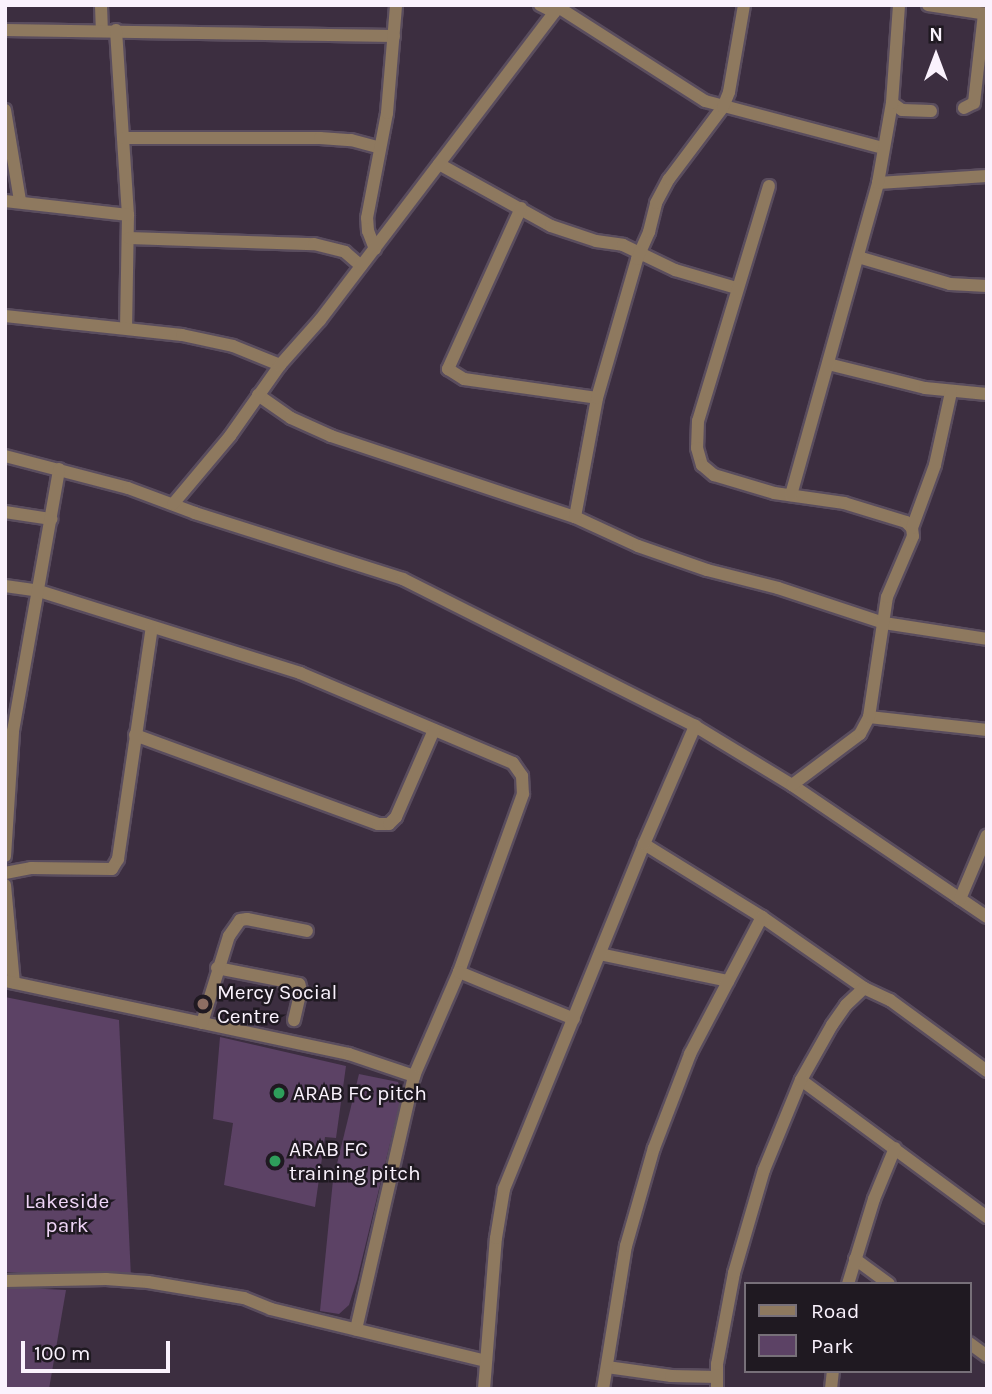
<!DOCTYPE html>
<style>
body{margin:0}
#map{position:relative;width:992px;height:1394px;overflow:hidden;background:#3c2e40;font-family:Karla,sans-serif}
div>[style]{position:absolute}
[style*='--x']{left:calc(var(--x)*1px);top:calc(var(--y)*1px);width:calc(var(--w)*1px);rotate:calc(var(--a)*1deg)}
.green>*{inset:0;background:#5c4265}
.roads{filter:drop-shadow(2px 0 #5a4d5e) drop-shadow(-2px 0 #5a4d5e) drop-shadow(0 2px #5a4d5e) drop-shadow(0 -2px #5a4d5e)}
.street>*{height:12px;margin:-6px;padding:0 6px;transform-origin:6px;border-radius:6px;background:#8e795f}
.dots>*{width:19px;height:19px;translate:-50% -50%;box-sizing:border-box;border:4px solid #1f1921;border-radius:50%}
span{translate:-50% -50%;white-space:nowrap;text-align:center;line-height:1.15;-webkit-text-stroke:5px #1f1921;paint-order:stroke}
.poi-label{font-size:21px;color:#faf2fd}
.left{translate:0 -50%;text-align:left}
.park-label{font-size:21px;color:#f0d6f8}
.frame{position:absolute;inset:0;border:7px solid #faf2fd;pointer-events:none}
.legend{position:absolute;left:744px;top:1282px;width:228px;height:91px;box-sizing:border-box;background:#1f1921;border:2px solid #777079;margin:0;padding:9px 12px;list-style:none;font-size:21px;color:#faf2fd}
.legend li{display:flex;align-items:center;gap:14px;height:35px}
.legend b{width:35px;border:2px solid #777079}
.north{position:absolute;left:901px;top:21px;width:70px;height:70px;-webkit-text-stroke:5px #1f1921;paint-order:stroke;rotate:0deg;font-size:19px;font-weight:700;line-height:28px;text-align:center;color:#faf2fd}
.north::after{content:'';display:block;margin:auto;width:24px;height:32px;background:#faf2fd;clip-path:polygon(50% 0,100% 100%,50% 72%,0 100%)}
.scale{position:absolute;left:21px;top:1341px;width:149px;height:32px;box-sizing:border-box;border:4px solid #faf2fd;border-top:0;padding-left:9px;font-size:21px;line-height:24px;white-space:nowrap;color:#faf2fd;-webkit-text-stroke:5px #1f1921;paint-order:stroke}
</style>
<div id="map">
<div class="green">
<i style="clip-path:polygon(5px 997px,119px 1020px,131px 1278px,5px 1272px)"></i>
<i style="clip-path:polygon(220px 1037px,346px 1066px,336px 1138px,325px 1137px,315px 1207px,224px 1185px,233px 1123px,213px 1119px)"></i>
<i style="clip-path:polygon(359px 1074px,398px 1082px,402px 1094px,357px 1280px,349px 1305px,339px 1314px,320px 1311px,333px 1180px)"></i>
<i style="clip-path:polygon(5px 1287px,66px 1290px,49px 1389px,5px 1389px)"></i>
</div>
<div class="roads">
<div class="street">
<i style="--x:101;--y:5;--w:25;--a:88"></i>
<i style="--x:540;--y:5;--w:16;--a:27"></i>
<i style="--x:928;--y:5;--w:60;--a:8.7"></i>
<i style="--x:558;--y:7;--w:174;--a:32.6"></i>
<i style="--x:705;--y:101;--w:184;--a:14.8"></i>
<i style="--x:5;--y:30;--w:389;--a:0.9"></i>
<i style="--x:116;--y:30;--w:185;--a:86.3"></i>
<i style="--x:128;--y:215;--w:111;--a:91"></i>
<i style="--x:892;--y:103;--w:12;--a:35"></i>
<i style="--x:902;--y:110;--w:29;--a:2"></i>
<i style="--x:964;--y:108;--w:11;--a:-27"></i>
<i style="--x:974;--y:103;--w:90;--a:-83.6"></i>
<i style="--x:5;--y:110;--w:92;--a:80.6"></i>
<i style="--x:123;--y:138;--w:197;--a:0"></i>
<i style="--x:320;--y:138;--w:31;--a:4"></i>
<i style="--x:351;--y:140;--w:30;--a:15"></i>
<i style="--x:439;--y:164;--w:128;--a:29"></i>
<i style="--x:551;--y:226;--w:47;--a:18.4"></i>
<i style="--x:596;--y:241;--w:27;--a:8"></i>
<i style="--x:623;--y:245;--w:58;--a:25.7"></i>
<i style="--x:675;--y:270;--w:64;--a:16.4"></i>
<i style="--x:878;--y:183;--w:109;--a:-3.7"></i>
<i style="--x:769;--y:186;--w:245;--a:106.8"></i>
<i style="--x:698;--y:421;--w:27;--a:92"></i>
<i style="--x:697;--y:448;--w:18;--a:74"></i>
<i style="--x:702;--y:465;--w:16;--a:40"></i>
<i style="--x:714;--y:475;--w:63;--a:16.7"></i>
<i style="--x:774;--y:493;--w:71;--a:8.1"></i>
<i style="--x:844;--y:503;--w:65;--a:17"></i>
<i style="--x:906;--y:522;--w:8;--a:45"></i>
<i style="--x:5;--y:201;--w:124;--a:6.5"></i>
<i style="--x:521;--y:208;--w:177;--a:114.4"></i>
<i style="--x:448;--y:369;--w:19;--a:32"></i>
<i style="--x:464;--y:379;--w:134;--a:8.1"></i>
<i style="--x:129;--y:238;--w:185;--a:1.9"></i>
<i style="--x:314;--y:244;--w:32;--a:14"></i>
<i style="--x:345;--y:252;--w:21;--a:41"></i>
<i style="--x:375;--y:249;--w:19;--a:-111"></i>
<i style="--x:368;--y:231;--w:13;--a:-94"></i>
<i style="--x:367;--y:218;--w:107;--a:-79.2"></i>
<i style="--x:387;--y:113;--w:108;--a:-85.2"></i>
<i style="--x:858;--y:257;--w:96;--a:16.4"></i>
<i style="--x:950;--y:284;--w:37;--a:3"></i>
<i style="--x:5;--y:316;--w:178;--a:6.1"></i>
<i style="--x:182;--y:335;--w:52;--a:12.2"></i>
<i style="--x:233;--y:346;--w:51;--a:22"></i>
<i style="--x:828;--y:364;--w:100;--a:13.9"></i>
<i style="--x:925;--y:388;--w:62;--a:5.5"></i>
<i style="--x:258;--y:395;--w:40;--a:34.9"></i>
<i style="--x:291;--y:418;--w:44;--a:24.2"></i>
<i style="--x:331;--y:436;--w:257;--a:18.4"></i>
<i style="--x:575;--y:517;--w:69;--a:24.7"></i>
<i style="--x:638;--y:546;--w:73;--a:19.2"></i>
<i style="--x:707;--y:570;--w:73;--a:14.2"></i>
<i style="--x:778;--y:588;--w:112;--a:18.3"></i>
<i style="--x:884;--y:623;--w:104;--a:8.8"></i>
<i style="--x:5;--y:456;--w:127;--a:14.6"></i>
<i style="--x:128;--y:488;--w:72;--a:20.5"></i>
<i style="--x:195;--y:513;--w:218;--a:17.6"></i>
<i style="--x:403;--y:579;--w:327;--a:26.7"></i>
<i style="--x:695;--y:726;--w:114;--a:31.3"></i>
<i style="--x:792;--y:785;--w:235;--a:34.1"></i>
<i style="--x:791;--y:495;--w:324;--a:-74.4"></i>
<i style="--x:878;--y:183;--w:81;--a:-80.1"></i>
<i style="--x:892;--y:103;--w:98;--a:-85.9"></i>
<i style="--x:173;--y:504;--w:89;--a:-50"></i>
<i style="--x:230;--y:436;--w:87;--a:-54.8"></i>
<i style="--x:280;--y:365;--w:60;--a:-48.4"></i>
<i style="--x:320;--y:320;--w:396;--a:-52.7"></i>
<i style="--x:5;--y:512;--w:47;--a:8.7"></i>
<i style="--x:575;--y:517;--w:121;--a:-79.5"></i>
<i style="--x:597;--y:398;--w:145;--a:-73.9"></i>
<i style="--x:637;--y:259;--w:30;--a:-66"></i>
<i style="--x:649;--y:232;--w:30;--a:-76"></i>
<i style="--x:656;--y:203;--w:27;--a:-62"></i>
<i style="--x:669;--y:179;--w:90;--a:-53.1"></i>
<i style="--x:723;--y:107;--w:16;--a:-68"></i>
<i style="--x:729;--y:92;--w:88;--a:-80.2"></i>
<i style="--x:5;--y:586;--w:34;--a:8"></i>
<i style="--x:39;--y:591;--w:274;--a:17.4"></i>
<i style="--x:300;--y:673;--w:231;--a:22.9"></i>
<i style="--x:513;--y:763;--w:16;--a:55"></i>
<i style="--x:522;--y:776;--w:18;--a:87"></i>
<i style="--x:523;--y:794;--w:189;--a:109.8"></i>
<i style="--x:459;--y:972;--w:113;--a:113.4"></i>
<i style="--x:414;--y:1076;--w:260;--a:102.9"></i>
<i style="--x:869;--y:717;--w:119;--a:6.3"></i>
<i style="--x:135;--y:735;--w:259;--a:20.1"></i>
<i style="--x:378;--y:824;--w:11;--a:0"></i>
<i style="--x:389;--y:824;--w:10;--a:-45"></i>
<i style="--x:396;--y:817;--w:95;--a:-66.4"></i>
<i style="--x:792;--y:785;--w:85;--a:-36.9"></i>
<i style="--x:860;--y:734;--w:19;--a:-62"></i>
<i style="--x:869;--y:717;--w:121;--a:-81.5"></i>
<i style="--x:887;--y:597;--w:66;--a:-66.9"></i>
<i style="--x:913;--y:536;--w:8;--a:-97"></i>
<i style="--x:912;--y:528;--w:67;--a:-69.9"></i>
<i style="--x:935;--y:465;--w:75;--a:-77.6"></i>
<i style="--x:644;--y:844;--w:139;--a:31.7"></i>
<i style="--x:762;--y:917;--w:124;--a:34.8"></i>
<i style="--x:864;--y:988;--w:29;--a:25"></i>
<i style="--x:890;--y:1000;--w:120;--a:36.2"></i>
<i style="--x:5;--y:856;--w:125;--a:-86.3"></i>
<i style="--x:13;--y:731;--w:266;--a:-80"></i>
<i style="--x:5;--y:873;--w:26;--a:-11"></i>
<i style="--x:31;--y:868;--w:81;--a:0.7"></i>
<i style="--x:112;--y:869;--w:12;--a:-59"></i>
<i style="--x:118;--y:859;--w:234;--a:-81.7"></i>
<i style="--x:5;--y:885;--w:98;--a:84.8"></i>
<i style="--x:960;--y:899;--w:69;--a:-67.1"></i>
<i style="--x:600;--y:954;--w:131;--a:11.9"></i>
<i style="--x:217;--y:968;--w:84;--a:11"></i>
<i style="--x:299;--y:984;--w:6;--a:72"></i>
<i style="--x:301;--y:990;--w:31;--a:103"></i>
<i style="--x:459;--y:972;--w:124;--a:22.2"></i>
<i style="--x:5;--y:981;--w:352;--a:12"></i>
<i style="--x:349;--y:1054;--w:69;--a:18.7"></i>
<i style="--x:202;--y:1023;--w:91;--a:-72.8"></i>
<i style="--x:229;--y:936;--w:19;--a:-55"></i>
<i style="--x:240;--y:920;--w:7;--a:-8"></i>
<i style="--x:247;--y:919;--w:61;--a:11.3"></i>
<i style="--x:801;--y:1080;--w:231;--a:36.4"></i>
<i style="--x:855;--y:1259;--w:42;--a:36.3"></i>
<i style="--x:5;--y:1281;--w:101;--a:-1.1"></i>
<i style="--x:106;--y:1279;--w:42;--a:4.1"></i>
<i style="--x:148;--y:1282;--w:97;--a:9.5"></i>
<i style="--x:244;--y:1298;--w:29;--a:22"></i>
<i style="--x:271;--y:1309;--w:221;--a:13.6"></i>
<i style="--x:848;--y:1284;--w:89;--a:-73"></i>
<i style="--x:874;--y:1199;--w:55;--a:-67.6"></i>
<i style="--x:969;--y:1343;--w:22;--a:36"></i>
<i style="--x:607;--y:1367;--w:65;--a:8"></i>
<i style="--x:671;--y:1376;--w:46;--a:1.2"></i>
<i style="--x:484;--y:1389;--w:151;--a:-85.5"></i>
<i style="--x:496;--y:1238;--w:50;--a:-80.7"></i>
<i style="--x:504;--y:1189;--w:372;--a:-67.9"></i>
<i style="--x:644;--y:844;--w:129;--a:-66.6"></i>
<i style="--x:603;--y:1389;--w:145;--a:-80.9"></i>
<i style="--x:626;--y:1246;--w:102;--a:-74.1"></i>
<i style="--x:654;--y:1148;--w:101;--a:-69"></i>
<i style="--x:690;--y:1054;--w:155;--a:-62.3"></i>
<i style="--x:717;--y:1389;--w:25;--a:-90"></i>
<i style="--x:717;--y:1364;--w:93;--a:-79.4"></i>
<i style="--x:734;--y:1273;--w:107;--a:-73.8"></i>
<i style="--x:764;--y:1170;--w:97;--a:-67.7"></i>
<i style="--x:801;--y:1080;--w:63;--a:-60.6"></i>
<i style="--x:832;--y:1025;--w:24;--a:-55"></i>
<i style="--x:846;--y:1005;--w:25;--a:-43"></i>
<i style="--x:831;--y:1389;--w:18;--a:-84"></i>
</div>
</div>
<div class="dots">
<i style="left:203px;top:1004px;background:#8d6e63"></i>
<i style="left:279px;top:1093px;background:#2e9e5b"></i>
<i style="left:275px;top:1161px;background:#2e9e5b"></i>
</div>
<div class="poi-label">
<span class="left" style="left:217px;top:1004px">Mercy Social<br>Centre</span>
<span class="left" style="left:293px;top:1093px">ARAB FC pitch</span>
<span class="left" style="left:289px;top:1161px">ARAB FC<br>training pitch</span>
</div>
<div class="park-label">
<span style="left:67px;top:1213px">Lakeside<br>park</span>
</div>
<div class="frame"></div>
<ul class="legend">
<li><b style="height:9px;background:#8e795f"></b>Road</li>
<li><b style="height:19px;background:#5c4265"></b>Park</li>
</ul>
<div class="north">N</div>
<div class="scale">100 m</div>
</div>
